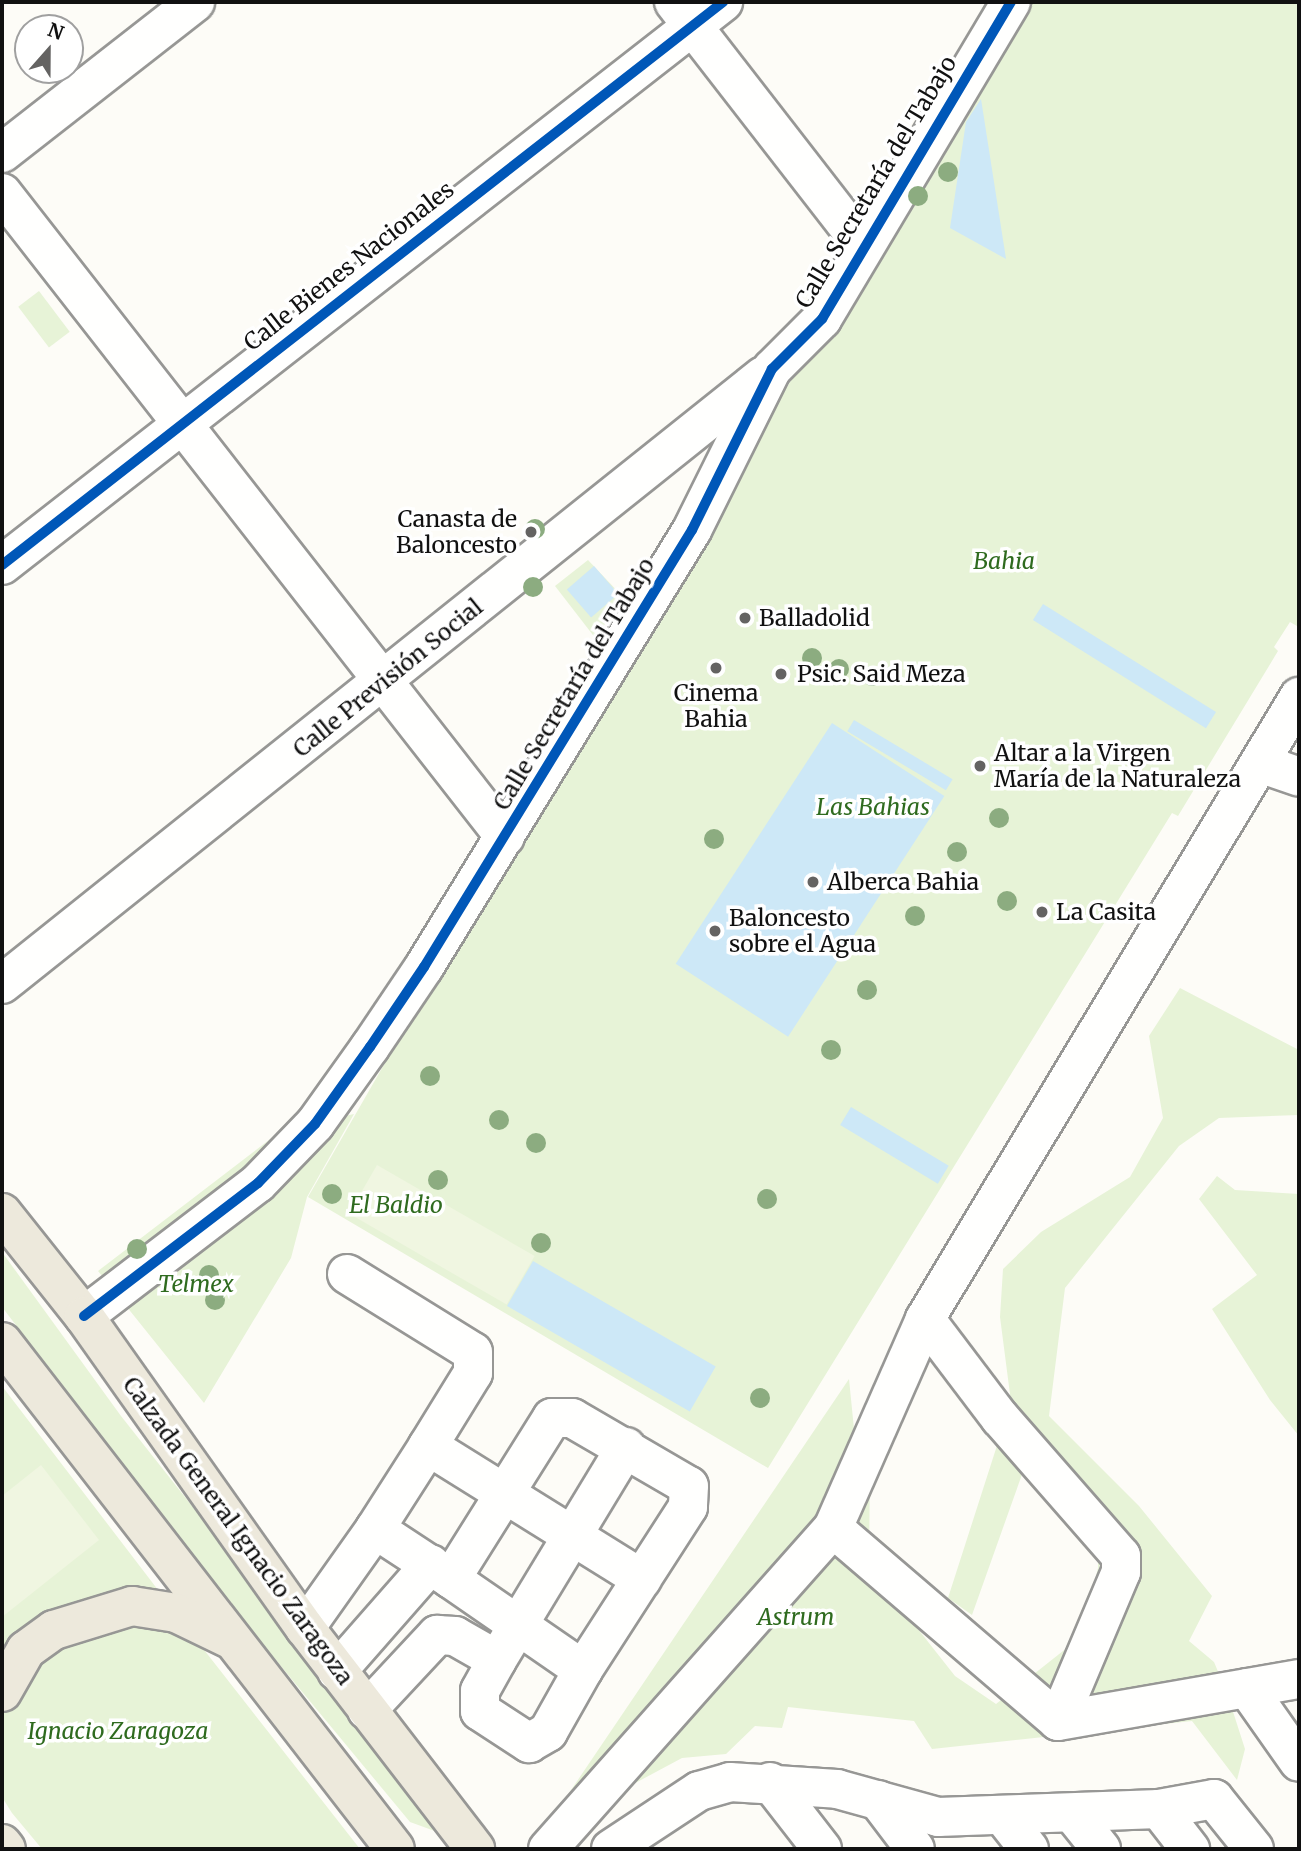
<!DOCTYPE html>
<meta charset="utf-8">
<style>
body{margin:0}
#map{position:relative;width:1301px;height:1851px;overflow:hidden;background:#fdfcf7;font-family:Merriweather,serif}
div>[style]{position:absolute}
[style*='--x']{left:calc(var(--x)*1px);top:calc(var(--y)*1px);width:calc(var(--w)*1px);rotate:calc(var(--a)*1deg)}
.green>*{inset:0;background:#e7f3d7;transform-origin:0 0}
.pitch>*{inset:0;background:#f0f6e1;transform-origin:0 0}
.water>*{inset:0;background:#cde8f7;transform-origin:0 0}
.roads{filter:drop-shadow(2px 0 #979795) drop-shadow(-2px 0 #979795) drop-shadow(0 2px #979795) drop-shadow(0 -2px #979795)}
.minor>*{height:38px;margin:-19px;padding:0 19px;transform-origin:19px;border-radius:19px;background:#fffffe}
.major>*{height:38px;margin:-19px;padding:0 19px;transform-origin:19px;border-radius:19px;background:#ede9dc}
.cycleway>*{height:10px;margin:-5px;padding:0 5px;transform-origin:5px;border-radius:5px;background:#0057b8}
.trees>*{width:20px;height:20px;margin:-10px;border-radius:50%;background:#8cac80}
.dots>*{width:19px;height:19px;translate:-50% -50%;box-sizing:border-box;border:4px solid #fff;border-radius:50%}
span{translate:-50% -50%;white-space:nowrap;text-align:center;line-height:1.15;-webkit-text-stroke:7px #fff;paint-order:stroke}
.street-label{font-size:23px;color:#111}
.poi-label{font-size:23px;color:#111}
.right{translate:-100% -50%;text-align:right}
.left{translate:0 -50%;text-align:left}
.park-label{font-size:23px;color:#2f6b1f;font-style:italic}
.frame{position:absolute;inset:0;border:4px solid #111;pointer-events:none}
.north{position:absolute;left:14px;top:14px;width:70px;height:70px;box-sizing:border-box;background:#fff;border:2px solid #a0a0a0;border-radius:50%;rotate:21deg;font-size:19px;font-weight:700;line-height:28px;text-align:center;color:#111}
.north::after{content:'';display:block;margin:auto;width:24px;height:32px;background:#646362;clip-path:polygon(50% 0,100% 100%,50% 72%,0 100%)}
</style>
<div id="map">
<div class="green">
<i style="clip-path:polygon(1017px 2px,1299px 2px,1299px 622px,1297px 626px,1290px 622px,1274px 647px,1278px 651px,1178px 816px,1172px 813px,768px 1468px,308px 1197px,428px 988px)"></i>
<i style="left:39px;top:291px;width:51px;height:26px;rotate:53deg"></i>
<i style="clip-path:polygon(588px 560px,622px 596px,596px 639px,555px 586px)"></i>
<i style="clip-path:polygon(1180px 988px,1299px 1050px,1299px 1115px,1219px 1118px,1179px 1146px,1065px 1288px,1049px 1416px,1139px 1506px,1212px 1596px,1189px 1641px,1214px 1662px,1227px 1693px,1245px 1749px,1237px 1780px,1192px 1721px,932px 1749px,914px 1721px,788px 1707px,782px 1728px,755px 1726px,726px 1754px,682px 1758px,542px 1833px,849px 1379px,854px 1429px,870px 1463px,869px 1567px,955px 1676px,996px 1704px,1097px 1624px,1091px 1597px,1098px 1568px,1098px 1498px,1036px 1435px,972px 1615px,948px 1598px,1011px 1402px,1000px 1317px,1003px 1269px,1041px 1232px,1130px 1177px,1163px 1118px,1149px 1036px)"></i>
<i style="clip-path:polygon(354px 1114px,307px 1197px,291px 1258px,204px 1403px,98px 1271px,282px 1130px)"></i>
<i style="clip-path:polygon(1217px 1176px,1235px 1190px,1299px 1194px,1299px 1436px,1270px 1400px,1212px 1309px,1257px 1275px,1199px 1199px)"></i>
<i style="clip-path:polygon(2px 1252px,121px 1416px,454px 1838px,410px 1822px,231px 1606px,2px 1307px)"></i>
<i style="clip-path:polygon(2px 1386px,194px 1637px,360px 1849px,42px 1849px,12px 1813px,2px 1797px)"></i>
</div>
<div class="pitch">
<i style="left:377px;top:1165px;width:182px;height:56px;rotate:30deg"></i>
<i style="clip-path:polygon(41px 1465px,99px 1540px,2px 1617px,2px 1496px)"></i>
</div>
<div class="water">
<i style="clip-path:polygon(981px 99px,1006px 259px,950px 228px,966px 122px)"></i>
<i style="left:594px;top:566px;width:37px;height:36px;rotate:49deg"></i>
<i style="left:1043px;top:604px;width:204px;height:19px;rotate:32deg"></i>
<i style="left:854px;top:720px;width:115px;height:13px;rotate:31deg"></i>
<i style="left:832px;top:723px;width:134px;height:287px;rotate:33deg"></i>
<i style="left:851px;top:1107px;width:114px;height:21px;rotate:31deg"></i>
<i style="left:533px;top:1261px;width:211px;height:52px;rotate:30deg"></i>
</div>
<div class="roads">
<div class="minor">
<i style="--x:674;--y:2;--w:310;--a:52.2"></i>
<i style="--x:2;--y:153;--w:245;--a:-38"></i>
<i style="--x:2;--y:193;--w:817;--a:52.01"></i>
<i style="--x:2;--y:565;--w:915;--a:-37.98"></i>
<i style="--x:1262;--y:764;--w:39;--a:19"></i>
<i style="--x:2;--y:984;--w:974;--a:-38.62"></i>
<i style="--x:347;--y:1274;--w:148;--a:31.8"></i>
<i style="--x:473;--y:1352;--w:21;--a:90"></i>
<i style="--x:473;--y:1373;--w:86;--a:121.7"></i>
<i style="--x:84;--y:1316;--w:219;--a:-37.4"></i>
<i style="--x:258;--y:1183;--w:82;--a:-46"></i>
<i style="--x:315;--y:1124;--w:95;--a:-54.5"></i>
<i style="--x:370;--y:1047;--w:97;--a:-56"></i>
<i style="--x:424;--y:967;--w:513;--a:-58.48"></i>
<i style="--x:692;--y:530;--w:180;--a:-63.6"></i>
<i style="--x:772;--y:369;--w:71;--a:-45"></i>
<i style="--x:822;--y:319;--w:369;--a:-59.2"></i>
<i style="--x:833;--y:1528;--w:296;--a:40.6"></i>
<i style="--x:1058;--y:1721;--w:162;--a:-67.1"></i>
<i style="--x:1121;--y:1572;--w:16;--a:-90"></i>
<i style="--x:1121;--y:1556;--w:184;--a:-131.2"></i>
<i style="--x:1000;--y:1418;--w:124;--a:-127.1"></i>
<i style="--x:375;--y:1529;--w:98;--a:-57.4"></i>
<i style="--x:428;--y:1446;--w:252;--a:31.9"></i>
<i style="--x:305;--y:1628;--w:121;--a:-54.7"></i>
<i style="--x:375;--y:1529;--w:91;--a:33.3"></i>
<i style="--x:451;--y:1579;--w:190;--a:-57.9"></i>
<i style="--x:552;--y:1418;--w:20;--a:0"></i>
<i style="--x:572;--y:1418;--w:135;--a:30.2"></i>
<i style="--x:689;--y:1486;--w:21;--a:93"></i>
<i style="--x:688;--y:1507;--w:194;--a:122.8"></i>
<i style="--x:583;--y:1670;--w:160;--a:-145.4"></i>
<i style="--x:497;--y:1660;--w:35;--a:119"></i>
<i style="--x:480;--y:1691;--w:20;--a:90"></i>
<i style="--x:480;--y:1711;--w:59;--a:33.1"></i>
<i style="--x:529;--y:1743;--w:22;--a:-30"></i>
<i style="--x:548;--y:1732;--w:71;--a:-60.6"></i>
<i style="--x:337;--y:1671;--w:142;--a:-48.7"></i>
<i style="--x:1247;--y:1688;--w:90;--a:54.9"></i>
<i style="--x:367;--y:1710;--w:103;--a:-47"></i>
<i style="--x:437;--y:1635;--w:18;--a:3"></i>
<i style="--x:455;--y:1636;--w:48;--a:29.7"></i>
<i style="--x:497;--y:1660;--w:249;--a:-58.8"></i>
<i style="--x:1058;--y:1721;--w:245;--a:-9.9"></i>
<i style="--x:770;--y:1782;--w:85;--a:52.2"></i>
<i style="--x:878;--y:1800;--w:61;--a:52.9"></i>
<i style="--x:1159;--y:1809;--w:56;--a:-10.3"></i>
<i style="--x:1214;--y:1799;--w:64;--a:51.3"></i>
<i style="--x:1073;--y:1814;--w:45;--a:51.3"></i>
<i style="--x:1003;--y:1816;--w:42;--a:51.8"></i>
<i style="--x:548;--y:1849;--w:429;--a:-48.4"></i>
<i style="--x:833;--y:1528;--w:228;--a:-66.2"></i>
<i style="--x:925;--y:1319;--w:726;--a:-58.98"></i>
<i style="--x:611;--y:1849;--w:105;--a:-33.4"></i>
<i style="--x:699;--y:1791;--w:32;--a:-16"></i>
<i style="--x:730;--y:1782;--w:107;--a:3.7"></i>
<i style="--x:837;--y:1789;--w:105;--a:15.5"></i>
<i style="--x:938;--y:1817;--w:221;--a:-2.1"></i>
<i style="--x:1159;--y:1809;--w:51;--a:52.2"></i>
</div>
<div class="major">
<i style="--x:2;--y:1213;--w:132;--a:51.5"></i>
<i style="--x:84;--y:1316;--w:382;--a:54.7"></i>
<i style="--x:305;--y:1628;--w:279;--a:52.4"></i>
<i style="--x:2;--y:1342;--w:641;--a:52.22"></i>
<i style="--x:2;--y:1692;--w:48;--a:-60.3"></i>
<i style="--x:26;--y:1650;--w:34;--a:-36"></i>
<i style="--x:54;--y:1630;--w:82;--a:-17.1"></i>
<i style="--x:132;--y:1606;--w:45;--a:9"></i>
<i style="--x:176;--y:1613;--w:58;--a:25.7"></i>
<i style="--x:2;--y:1844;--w:6;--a:51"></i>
</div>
</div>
<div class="cycleway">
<i style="--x:2;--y:565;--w:915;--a:-37.98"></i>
<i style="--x:84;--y:1316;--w:219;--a:-37.4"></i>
<i style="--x:258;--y:1183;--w:82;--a:-46"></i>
<i style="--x:315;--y:1124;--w:95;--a:-54.5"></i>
<i style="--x:370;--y:1047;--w:97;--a:-56"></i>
<i style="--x:424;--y:967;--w:513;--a:-58.48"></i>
<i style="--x:692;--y:530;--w:180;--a:-63.6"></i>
<i style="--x:772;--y:369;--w:71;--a:-45"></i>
<i style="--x:822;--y:319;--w:369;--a:-59.2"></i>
</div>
<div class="trees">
<i style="left:948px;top:172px"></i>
<i style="left:918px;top:196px"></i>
<i style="left:535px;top:529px"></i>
<i style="left:533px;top:587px"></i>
<i style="left:812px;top:658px"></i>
<i style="left:839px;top:669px"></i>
<i style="left:872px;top:676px"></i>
<i style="left:999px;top:818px"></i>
<i style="left:714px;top:839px"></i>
<i style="left:957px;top:852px"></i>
<i style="left:1007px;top:901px"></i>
<i style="left:915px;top:916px"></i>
<i style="left:867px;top:990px"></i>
<i style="left:831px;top:1050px"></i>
<i style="left:430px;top:1076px"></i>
<i style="left:499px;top:1120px"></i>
<i style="left:536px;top:1143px"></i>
<i style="left:438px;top:1180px"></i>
<i style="left:332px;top:1194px"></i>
<i style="left:767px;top:1199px"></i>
<i style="left:541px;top:1243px"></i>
<i style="left:137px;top:1249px"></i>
<i style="left:209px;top:1275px"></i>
<i style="left:215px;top:1300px"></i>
<i style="left:760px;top:1398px"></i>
</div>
<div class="dots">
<i style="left:531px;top:532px;background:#646362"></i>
<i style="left:745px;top:618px;background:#646362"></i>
<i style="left:716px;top:668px;background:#646362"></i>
<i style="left:781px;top:674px;background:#646362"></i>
<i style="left:980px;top:766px;background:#646362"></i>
<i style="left:813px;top:882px;background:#646362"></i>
<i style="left:1042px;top:912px;background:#646362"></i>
<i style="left:715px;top:931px;background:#646362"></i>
</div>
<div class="street-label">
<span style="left:876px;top:182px;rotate:-59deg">Calle Secretaría del Tabajo</span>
<span style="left:349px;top:266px;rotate:-38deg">Calle Bienes Nacionales</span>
<span style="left:388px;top:678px;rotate:-39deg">Calle Previsión Social</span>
<span style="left:574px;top:684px;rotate:-59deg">Calle Secretaría del Tabajo</span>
<span style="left:238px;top:1531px;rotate:54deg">Calzada General Ignacio Zaragoza</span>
</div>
<div class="poi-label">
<span class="right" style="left:517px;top:532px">Canasta de<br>Baloncesto</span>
<span class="left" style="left:759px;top:618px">Balladolid</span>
<span class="left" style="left:797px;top:674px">Psic. Said Meza</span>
<span style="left:716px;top:706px">Cinema<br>Bahia</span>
<span class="left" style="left:994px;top:766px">Altar a la Virgen<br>María de la Naturaleza</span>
<span class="left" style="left:827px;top:882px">Alberca Bahia</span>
<span class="left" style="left:1056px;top:912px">La Casita</span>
<span class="left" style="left:729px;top:931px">Baloncesto<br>sobre el Agua</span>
</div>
<div class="park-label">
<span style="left:1004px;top:561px">Bahia</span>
<span style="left:873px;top:807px">Las Bahias</span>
<span style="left:396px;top:1205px">El Baldio</span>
<span style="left:196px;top:1284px">Telmex</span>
<span style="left:796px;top:1617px">Astrum</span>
<span style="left:118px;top:1731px">Ignacio Zaragoza</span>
</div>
<div class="frame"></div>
<div class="north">N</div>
</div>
